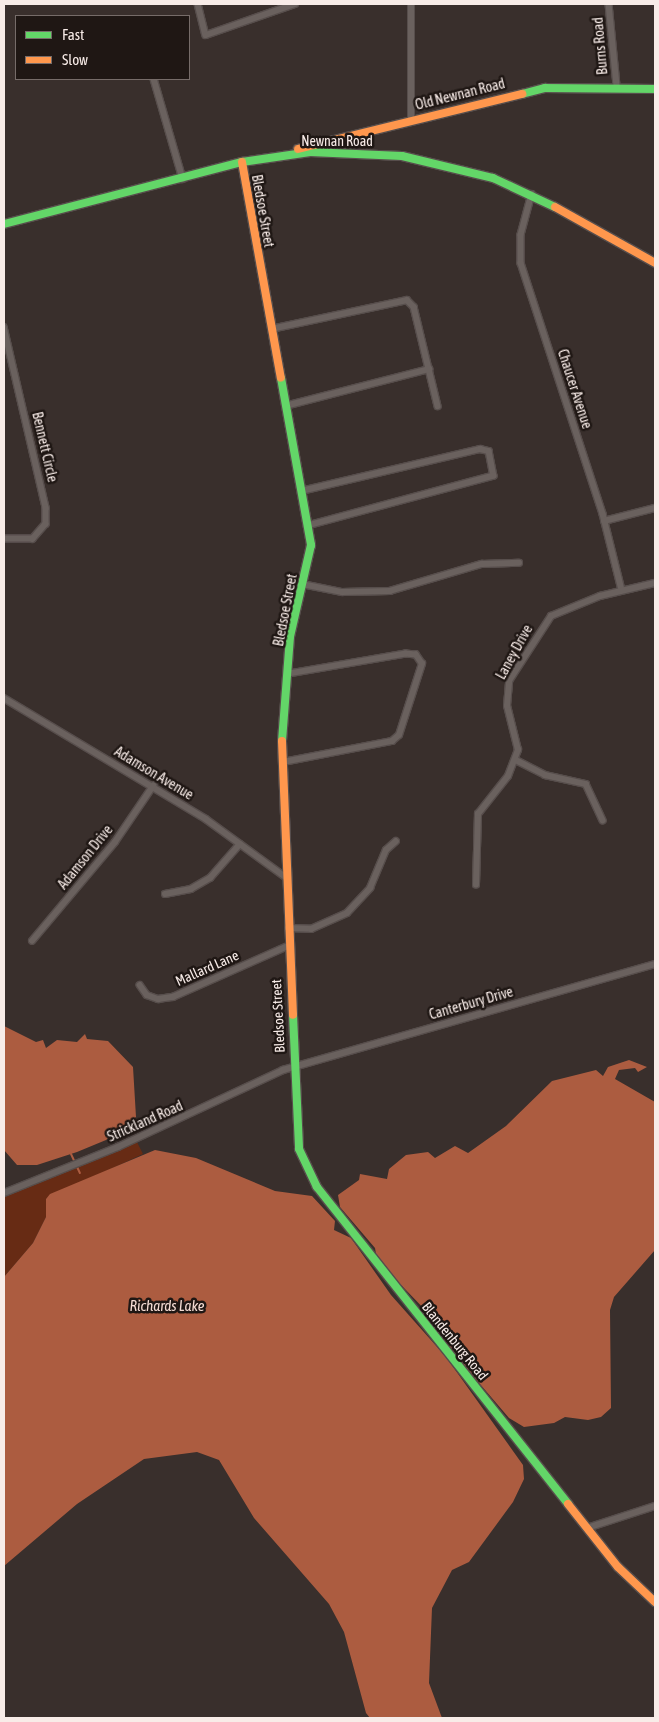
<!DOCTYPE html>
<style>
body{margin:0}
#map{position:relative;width:659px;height:1722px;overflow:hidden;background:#392f2c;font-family:"Asap Condensed",sans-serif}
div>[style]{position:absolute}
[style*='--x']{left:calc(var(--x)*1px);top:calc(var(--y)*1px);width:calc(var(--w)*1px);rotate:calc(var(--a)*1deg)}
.green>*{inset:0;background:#672b14}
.water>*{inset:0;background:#ac5c40}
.stream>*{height:2px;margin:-1px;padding:0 1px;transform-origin:1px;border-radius:1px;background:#ac5c40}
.roads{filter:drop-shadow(1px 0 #574e4c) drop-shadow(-1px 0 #574e4c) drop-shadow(0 1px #574e4c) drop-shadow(0 -1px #574e4c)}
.street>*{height:5.5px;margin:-2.75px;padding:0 2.75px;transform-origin:2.75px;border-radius:2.75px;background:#6a615e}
.fast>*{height:8px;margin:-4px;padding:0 4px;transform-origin:4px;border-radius:4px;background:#63d668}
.slow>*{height:8px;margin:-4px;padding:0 4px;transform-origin:4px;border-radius:4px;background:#ff974d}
span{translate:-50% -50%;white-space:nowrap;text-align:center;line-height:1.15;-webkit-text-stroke:5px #1f1714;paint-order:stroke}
.street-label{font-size:14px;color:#f8ece8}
.water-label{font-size:15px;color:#f5dcd4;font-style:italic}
.frame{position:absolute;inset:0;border:5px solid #f8ece8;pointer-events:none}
.legend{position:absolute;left:15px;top:15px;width:175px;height:65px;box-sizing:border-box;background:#1f1714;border:1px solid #766c69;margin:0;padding:6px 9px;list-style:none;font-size:15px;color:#f8ece8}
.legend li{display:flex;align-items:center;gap:10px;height:25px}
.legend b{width:25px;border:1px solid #766c69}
</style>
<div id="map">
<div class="green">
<i style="clip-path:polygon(137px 1142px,143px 1154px,46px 1199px,46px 1217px,33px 1243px,4px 1277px,4px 1196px)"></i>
</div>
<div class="water">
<i style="clip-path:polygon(4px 1026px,36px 1042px,43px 1040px,46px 1048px,57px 1040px,77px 1042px,85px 1034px,87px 1039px,108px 1041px,133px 1067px,136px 1117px,106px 1140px,77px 1152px,37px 1165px,17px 1165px,4px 1150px)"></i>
<i style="clip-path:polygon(629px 1060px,647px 1067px,638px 1072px,635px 1068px,619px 1070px,615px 1079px,655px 1102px,655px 1250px,614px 1297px,610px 1310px,611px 1408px,601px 1417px,588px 1420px,565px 1417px,554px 1423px,524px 1427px,509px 1418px,450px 1349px,430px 1315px,377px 1260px,375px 1248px,340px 1207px,338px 1195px,359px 1180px,360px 1174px,387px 1179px,389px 1169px,406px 1155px,428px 1152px,435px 1158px,455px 1146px,468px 1153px,506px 1126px,552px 1081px,596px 1070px,603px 1076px,608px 1067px)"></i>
<i style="clip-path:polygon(155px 1150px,196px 1158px,275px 1191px,312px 1196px,335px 1221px,334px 1230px,351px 1238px,391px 1295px,446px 1357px,523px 1465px,524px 1479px,513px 1502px,469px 1562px,452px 1570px,432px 1608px,429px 1683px,442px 1718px,370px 1718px,366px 1713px,344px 1632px,329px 1604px,254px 1518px,219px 1460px,197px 1452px,144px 1459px,77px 1504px,4px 1566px,4px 1277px,33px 1243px,46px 1217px,46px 1199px,50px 1194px)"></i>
</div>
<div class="stream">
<i style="--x:71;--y:1154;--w:21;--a:65"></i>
<i style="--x:423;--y:1319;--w:8;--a:-30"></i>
</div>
<div class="roads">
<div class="street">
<i style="--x:198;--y:4;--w:32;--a:76"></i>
<i style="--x:206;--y:35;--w:94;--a:-19.2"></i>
<i style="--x:609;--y:4;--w:82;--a:84.4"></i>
<i style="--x:154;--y:79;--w:104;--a:73.8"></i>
<i style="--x:411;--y:119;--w:115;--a:-90"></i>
<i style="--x:532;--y:194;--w:42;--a:105"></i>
<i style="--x:521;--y:235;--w:28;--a:90"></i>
<i style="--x:521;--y:263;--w:264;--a:71.9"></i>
<i style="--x:603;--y:514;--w:78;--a:76"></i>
<i style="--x:4;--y:327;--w:186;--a:76.9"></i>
<i style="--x:46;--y:508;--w:16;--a:90"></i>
<i style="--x:46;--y:524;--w:20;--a:131"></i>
<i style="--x:33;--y:539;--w:29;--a:180"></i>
<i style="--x:271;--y:329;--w:139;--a:-12"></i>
<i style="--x:407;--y:300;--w:10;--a:45"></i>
<i style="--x:414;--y:307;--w:102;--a:76.4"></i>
<i style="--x:285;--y:406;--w:149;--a:-14.4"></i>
<i style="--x:301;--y:491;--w:184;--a:-13.2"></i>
<i style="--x:480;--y:449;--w:9;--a:13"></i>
<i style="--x:489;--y:451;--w:25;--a:79"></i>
<i style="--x:494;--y:476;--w:193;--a:165"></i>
<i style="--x:604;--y:521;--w:53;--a:-14.3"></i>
<i style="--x:302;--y:584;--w:41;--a:11.3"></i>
<i style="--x:342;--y:592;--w:48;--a:-1.2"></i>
<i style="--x:390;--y:591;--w:96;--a:-16.4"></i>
<i style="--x:482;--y:564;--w:37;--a:-2"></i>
<i style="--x:4;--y:698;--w:235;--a:30.9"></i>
<i style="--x:206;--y:819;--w:100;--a:36.1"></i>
<i style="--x:516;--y:760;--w:33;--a:27"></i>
<i style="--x:545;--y:775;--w:42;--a:12.4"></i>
<i style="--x:586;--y:784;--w:40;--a:65"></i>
<i style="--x:283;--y:762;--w:111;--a:-10.9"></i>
<i style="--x:392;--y:741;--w:9;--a:-41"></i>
<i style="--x:399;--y:735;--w:75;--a:-72.1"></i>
<i style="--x:422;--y:664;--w:11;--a:-124"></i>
<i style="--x:416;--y:655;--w:10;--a:-174"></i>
<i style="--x:406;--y:654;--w:119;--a:170.3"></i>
<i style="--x:476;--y:885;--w:71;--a:-88.4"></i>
<i style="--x:478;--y:814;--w:48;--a:-51.7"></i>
<i style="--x:508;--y:776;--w:28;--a:-69"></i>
<i style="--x:518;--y:750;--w:45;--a:-104"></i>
<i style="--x:507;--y:706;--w:25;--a:-85"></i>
<i style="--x:509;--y:681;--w:77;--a:-57.1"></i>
<i style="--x:551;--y:616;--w:53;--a:-22.2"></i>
<i style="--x:600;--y:596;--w:57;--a:-13.3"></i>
<i style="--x:165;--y:894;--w:26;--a:-11"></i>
<i style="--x:191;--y:889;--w:22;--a:-30"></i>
<i style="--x:210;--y:878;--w:45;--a:-48.6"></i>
<i style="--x:288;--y:928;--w:23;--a:2"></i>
<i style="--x:311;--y:929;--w:39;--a:-24"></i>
<i style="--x:347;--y:913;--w:34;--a:-47"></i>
<i style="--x:370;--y:888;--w:41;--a:-67.2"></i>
<i style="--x:386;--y:850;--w:13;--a:-42"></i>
<i style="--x:32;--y:941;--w:129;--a:-50"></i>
<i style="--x:115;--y:842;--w:68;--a:-55.8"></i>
<i style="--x:140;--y:985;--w:12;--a:55"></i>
<i style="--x:147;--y:995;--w:12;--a:20"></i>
<i style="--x:158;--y:999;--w:15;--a:-8"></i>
<i style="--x:173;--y:997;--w:126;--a:-23.9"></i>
<i style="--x:4;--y:1193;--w:123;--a:-22"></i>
<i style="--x:118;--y:1147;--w:182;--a:-25"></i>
<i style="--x:283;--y:1070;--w:387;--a:-15.9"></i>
<i style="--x:587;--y:1528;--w:71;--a:-17.9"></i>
</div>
<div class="fast">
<i style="--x:522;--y:94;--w:24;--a:-15"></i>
<i style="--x:545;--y:88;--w:110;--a:0.5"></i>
<i style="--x:4;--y:224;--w:246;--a:-14.6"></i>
<i style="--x:242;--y:162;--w:69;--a:-8.4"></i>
<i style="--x:310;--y:152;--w:92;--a:2.5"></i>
<i style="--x:402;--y:156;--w:94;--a:13.6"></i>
<i style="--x:493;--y:178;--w:68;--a:25.1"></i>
<i style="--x:281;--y:378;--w:170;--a:79.8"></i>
<i style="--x:311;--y:545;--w:94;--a:102.9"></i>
<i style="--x:290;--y:637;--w:104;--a:94.4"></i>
<i style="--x:293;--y:1015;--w:134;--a:87.4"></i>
<i style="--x:299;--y:1149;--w:42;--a:64.7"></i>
<i style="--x:317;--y:1187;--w:404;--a:51.6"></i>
</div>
<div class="slow">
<i style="--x:298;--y:149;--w:231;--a:-13.8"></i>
<i style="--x:242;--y:162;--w:219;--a:79.8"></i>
<i style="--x:555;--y:207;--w:115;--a:29.2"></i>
<i style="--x:282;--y:741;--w:274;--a:87.7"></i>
<i style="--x:568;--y:1504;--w:80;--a:51.6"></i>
<i style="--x:618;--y:1567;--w:51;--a:43.4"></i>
</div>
</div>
<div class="street-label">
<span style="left:600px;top:46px;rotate:-95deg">Burns Road</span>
<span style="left:460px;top:94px;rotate:-14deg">Old Newnan Road</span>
<span style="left:337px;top:141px">Newnan Road</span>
<span style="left:263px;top:211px;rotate:80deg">Bledsoe Street</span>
<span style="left:575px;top:389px;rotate:72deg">Chaucer Avenue</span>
<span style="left:45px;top:447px;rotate:77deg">Bennett Circle</span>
<span style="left:285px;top:610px;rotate:-79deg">Bledsoe Street</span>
<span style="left:514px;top:652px;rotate:-61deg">Laney Drive</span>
<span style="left:154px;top:773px;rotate:31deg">Adamson Avenue</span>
<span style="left:85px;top:857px;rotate:-51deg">Adamson Drive</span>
<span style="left:207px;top:968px;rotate:-24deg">Mallard Lane</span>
<span style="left:471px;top:1003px;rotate:-16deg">Canterbury Drive</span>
<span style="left:278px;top:1016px;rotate:-93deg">Bledsoe Street</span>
<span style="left:145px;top:1121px;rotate:-24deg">Strickland Road</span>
<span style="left:455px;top:1341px;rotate:51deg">Blandenburg Road</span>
</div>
<div class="water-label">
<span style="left:167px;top:1306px">Richards Lake</span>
</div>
<div class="frame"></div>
<ul class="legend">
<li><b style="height:6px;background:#63d668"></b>Fast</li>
<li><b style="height:6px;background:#ff974d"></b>Slow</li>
</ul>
</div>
